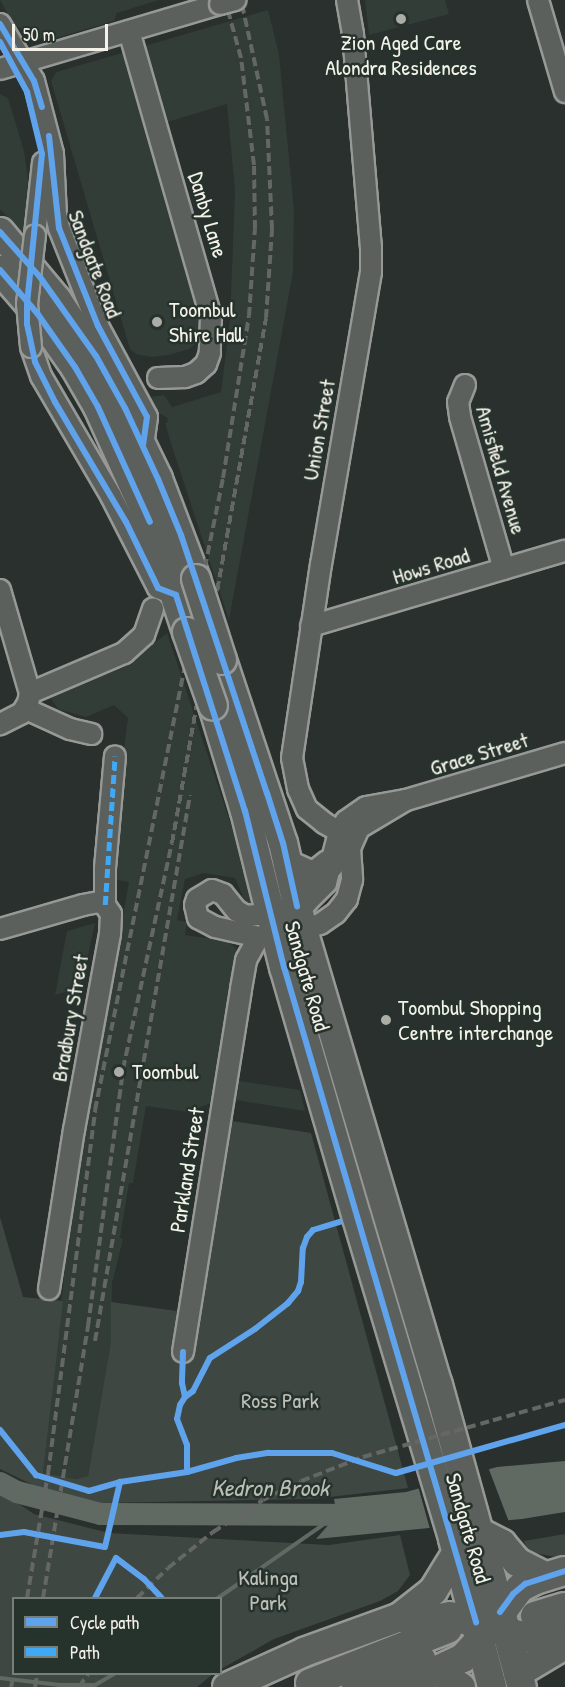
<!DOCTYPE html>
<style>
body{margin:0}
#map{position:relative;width:565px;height:1687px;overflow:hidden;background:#29302d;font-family:"Patrick Hand",sans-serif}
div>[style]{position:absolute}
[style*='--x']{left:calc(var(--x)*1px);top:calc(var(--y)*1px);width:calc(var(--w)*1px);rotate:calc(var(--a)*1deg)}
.built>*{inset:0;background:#323d37}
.green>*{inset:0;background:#3e4742}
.water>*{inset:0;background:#616963}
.pier>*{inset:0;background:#29302d}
.stream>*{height:4px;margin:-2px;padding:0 2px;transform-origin:2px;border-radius:2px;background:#616963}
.river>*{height:22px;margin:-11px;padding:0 11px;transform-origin:11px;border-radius:11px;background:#616963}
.roads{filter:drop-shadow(2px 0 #969996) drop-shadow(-2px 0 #969996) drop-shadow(0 2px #969996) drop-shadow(0 -2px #969996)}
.minor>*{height:20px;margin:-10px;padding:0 10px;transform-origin:10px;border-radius:10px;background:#5c605c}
.highway>*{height:28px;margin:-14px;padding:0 14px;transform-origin:14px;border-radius:14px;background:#5c605c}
.rail>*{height:4px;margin-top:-2px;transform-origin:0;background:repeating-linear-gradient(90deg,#646764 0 9px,transparent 0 13.5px)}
.bridges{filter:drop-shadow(2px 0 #969996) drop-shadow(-2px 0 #969996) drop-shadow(0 2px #969996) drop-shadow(0 -2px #969996)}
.minor-bridge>*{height:20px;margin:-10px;padding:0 10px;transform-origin:10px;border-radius:10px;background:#5c605c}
.highway-bridge>*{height:28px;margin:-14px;padding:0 14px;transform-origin:14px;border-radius:14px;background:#5c605c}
.quiet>*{height:4.5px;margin-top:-2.25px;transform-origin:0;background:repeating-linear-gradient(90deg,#3fa9f5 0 9px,transparent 0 13.5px)}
.cycleway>*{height:6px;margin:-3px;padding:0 3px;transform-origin:3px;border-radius:3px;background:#60a3ed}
.dots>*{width:16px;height:16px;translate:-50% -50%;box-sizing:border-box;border:3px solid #26332d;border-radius:50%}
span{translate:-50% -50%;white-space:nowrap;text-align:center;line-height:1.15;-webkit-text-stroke:5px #26332d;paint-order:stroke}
.poi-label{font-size:22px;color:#f4f1e8}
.left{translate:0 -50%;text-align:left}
.street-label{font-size:22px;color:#f4f1e8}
.park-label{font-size:22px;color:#bebfb7}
.water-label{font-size:24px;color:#bcbdb5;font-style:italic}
.legend{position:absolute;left:12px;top:1597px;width:210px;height:78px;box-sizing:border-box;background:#26332d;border:2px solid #787f78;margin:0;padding:8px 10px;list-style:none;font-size:18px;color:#f4f1e8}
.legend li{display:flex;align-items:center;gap:12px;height:30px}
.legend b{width:30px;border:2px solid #787f78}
.scale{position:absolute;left:12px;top:24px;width:96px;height:27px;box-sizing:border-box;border:3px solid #f4f1e8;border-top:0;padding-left:8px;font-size:18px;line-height:21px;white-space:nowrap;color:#f4f1e8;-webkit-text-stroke:4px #26332d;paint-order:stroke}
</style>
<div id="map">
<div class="built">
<i style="clip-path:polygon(0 0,159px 0,117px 13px,114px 21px,46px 41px,14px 25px)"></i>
<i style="clip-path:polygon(365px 0,445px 0,449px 14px,369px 35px)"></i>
<i style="clip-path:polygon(268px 10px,279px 54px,294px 210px,293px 272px,229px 620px,173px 450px,165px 423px,168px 422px,167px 418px,157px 411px,151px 397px,164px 395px,172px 407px,221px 392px,230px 320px,235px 191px,227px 104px,164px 123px,141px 47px)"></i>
<i style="clip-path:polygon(122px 53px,126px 54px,199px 304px,200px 319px,196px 343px,189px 349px,169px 355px,151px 357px,136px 354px,130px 349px,51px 81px,56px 72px)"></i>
<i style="clip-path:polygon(0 94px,8px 98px,24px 151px,28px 179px,27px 237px,0 209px)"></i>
<i style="clip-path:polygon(167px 633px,241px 855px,254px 904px,251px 907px,246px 904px,235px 878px,204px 873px,185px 879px,177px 920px,187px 922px,185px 935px,226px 941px,236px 948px,238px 955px,213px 1102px,188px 1112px,146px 1106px,133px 1183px,129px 1183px,120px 1238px,123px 1239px,112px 1283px,111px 1341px,88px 1476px,76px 1479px,43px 1473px,75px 1175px,129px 882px,107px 878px,128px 718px,114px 705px,86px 717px,58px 709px,49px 696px,123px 668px)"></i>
<i style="clip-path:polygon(95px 923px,81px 988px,55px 995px,67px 931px)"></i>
<i style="clip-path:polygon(238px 1081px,300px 1090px,305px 1111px,235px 1100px)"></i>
</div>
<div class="green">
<i style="clip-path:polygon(232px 1121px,311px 1133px,408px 1488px,312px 1499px,101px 1503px,35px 1486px,0 1469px,0 1217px,23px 1297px,63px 1301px,43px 1473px,76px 1479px,88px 1476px,111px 1341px,111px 1302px,177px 1311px,171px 1353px,193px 1356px)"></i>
<i style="clip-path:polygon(0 1491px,34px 1514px,109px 1533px,329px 1545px,400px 1535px,410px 1575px,398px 1591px,380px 1601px,274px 1639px,221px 1669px,220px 1598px,14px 1598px,14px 1674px,213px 1674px,197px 1687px,0 1687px)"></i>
<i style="clip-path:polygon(565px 1534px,565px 1555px,556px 1557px,534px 1553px,527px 1549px,524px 1541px)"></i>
</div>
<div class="water">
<i style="clip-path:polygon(565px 1461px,565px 1512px,522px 1519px,316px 1539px,337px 1515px,334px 1499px,406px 1492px,497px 1467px)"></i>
</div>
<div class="pier">
<i style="clip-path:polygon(488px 1467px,509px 1522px,430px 1529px,418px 1486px)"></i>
</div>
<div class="stream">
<i style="--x:218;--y:1598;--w:145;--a:-34.9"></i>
<i style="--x:0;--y:1678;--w:60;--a:6.7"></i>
<i style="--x:60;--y:1685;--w:35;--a:0"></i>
<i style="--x:95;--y:1685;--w:22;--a:-30"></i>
</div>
<div class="river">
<i style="--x:0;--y:1483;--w:19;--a:28"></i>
<i style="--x:17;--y:1492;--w:87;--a:14.7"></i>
<i style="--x:101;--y:1514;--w:267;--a:0.2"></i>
</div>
<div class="roads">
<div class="minor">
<i style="--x:347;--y:0;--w:35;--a:80"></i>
<i style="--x:353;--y:34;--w:214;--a:85.2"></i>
<i style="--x:371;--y:247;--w:25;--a:90"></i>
<i style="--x:371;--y:272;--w:296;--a:99.7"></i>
<i style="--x:321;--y:564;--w:196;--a:98.5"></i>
<i style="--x:292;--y:758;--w:32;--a:79"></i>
<i style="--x:298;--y:789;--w:22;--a:66"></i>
<i style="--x:307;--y:809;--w:22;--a:39"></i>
<i style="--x:324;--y:823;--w:33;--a:29"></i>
<i style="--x:538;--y:0;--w:96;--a:73.6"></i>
<i style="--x:0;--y:24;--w:66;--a:59.2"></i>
<i style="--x:34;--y:81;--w:75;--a:75.4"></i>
<i style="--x:53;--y:154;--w:61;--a:87.2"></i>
<i style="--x:56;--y:215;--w:13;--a:77"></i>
<i style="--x:59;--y:228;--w:105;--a:68.3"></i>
<i style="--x:98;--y:326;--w:103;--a:61.7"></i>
<i style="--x:147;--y:417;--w:28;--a:98"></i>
<i style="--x:129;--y:31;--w:298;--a:74"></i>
<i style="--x:211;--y:317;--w:36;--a:92"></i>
<i style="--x:210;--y:353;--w:12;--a:110"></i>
<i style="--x:206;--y:364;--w:13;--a:138"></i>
<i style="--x:196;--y:373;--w:12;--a:160"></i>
<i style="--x:185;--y:377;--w:27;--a:178"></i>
<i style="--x:0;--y:69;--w:229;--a:-16.5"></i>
<i style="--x:35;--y:235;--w:73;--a:-83.7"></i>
<i style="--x:31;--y:347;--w:31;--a:71"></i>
<i style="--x:41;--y:376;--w:139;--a:59.7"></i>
<i style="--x:111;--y:496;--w:103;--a:62.9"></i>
<i style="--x:158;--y:588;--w:19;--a:21"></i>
<i style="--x:465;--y:385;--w:18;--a:112"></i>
<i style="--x:458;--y:402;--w:15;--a:82"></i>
<i style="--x:460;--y:417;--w:158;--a:73.9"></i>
<i style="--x:0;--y:590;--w:107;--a:73.8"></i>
<i style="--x:30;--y:693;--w:10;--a:101"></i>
<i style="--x:28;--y:703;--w:12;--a:121"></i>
<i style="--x:22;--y:713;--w:25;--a:153"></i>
<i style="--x:311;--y:626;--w:265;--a:-16.5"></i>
<i style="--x:30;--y:693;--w:102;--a:-23.1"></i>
<i style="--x:124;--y:653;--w:27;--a:-42"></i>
<i style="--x:144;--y:635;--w:28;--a:-71"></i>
<i style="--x:26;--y:709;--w:48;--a:24.4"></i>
<i style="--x:70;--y:729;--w:22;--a:13"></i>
<i style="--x:406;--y:800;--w:55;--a:149.2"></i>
<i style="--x:359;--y:828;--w:22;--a:114"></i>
<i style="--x:350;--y:848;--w:32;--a:86"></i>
<i style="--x:352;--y:880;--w:20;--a:105"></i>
<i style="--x:347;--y:899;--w:18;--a:128"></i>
<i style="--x:336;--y:913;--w:19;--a:145"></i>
<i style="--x:320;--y:924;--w:45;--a:163.2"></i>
<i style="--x:277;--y:937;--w:18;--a:180"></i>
<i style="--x:259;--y:937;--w:45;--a:-167.2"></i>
<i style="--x:215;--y:927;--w:19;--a:-152"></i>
<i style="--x:198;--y:918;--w:13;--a:-103"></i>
<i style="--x:195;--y:905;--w:6;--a:-72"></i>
<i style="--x:197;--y:899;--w:17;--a:-31"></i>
<i style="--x:212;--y:890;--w:12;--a:20"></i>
<i style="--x:223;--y:894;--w:22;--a:51"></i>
<i style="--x:237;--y:911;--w:10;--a:29"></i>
<i style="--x:246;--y:916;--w:25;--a:-5"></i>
<i style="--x:271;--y:914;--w:38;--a:-18"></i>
<i style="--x:307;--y:902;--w:27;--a:-45"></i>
<i style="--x:326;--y:883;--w:53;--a:-75.7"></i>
<i style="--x:339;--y:832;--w:13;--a:-58"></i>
<i style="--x:346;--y:821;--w:24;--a:-35"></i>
<i style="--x:366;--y:807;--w:41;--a:-9.9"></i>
<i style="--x:406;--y:800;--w:166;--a:-16.5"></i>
<i style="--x:0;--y:929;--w:86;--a:-16.1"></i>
<i style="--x:83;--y:905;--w:16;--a:-11"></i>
<i style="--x:99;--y:902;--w:7;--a:27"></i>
<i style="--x:49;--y:1289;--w:161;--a:-81.1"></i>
<i style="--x:74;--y:1130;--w:199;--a:-79.6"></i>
<i style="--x:110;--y:934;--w:20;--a:-87"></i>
<i style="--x:111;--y:914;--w:11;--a:-124"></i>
<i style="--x:105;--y:905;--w:37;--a:-90"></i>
<i style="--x:105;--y:868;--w:112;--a:-84.9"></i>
<i style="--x:183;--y:1352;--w:368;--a:-80.9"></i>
<i style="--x:241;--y:989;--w:29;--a:-80"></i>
<i style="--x:246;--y:960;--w:26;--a:-61"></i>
</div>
<div class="highway">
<i style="--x:0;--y:232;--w:89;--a:50"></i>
<i style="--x:57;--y:300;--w:96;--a:56.5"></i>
<i style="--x:110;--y:380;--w:110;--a:64.1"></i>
<i style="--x:158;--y:479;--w:107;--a:69.2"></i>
<i style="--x:0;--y:270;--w:57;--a:49.3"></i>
<i style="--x:37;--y:313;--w:66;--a:54.9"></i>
<i style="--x:75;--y:367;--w:46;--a:60.1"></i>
<i style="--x:98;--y:407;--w:126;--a:65.7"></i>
<i style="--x:150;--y:522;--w:116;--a:71.4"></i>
<i style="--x:222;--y:660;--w:193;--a:71.6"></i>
<i style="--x:283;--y:843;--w:89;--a:77.1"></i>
<i style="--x:303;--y:930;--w:475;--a:73.5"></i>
<i style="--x:438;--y:1385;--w:313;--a:74.5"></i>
<i style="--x:213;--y:706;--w:110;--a:73.1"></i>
<i style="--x:245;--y:811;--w:161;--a:76"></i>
<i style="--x:284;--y:967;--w:261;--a:73.8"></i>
<i style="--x:357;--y:1218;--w:335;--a:73.3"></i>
<i style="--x:453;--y:1539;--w:153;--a:75.2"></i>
<i style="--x:288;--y:865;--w:24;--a:24"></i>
<i style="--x:310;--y:875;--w:7;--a:-8"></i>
<i style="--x:317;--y:874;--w:16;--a:-38"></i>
<i style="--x:477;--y:1531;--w:28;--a:27"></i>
<i style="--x:502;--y:1544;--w:23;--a:50"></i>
<i style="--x:517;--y:1562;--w:31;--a:27"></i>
<i style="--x:535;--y:1616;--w:31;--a:-17"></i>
<i style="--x:400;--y:1617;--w:14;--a:21"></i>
<i style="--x:413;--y:1622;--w:37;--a:-9"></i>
<i style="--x:450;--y:1616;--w:79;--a:15.4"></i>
<i style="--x:526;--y:1637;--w:39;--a:-9"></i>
<i style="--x:437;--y:1671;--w:29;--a:34"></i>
<i style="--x:518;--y:1673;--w:55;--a:-30.8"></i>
<i style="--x:310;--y:1683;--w:148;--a:-21.4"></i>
<i style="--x:227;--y:1687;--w:85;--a:-24.4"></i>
<i style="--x:304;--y:1652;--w:102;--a:-20"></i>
<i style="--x:400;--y:1617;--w:42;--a:-38.2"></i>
<i style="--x:433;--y:1591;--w:46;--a:-58.4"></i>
<i style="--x:356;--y:1687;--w:71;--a:-23.3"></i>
<i style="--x:401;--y:1687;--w:68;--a:-25.1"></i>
<i style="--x:463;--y:1658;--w:42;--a:-47.9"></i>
<i style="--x:491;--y:1627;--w:49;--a:-53.4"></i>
<i style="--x:520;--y:1588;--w:17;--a:-28"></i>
<i style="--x:535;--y:1580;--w:31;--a:-17"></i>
</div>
</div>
<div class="rail">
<i style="--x:95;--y:1341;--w:554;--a:-80.13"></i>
<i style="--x:27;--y:1598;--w:126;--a:-80.4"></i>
<i style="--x:48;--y:1474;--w:367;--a:-82.6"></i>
<i style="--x:95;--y:1110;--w:645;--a:-78.55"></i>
<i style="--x:223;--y:478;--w:164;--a:-80.9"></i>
<i style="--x:249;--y:316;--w:87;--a:-86.1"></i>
<i style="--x:255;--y:229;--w:64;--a:-90.9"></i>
<i style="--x:254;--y:165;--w:108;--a:-96.9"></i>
<i style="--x:241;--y:58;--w:60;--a:-105.4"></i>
<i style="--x:43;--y:1598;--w:276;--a:-80.6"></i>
<i style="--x:88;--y:1326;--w:259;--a:-82.2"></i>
<i style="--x:123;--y:1069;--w:231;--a:-77.8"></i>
<i style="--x:172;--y:843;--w:533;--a:-79.85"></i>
<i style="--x:266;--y:318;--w:89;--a:-86.1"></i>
<i style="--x:272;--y:229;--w:110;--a:-92.6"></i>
<i style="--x:267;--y:119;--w:122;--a:-102.3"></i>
<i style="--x:137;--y:1598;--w:43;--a:-44.1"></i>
<i style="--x:168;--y:1568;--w:58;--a:-38.7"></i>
<i style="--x:213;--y:1532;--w:59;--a:-32.6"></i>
<i style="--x:263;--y:1500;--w:42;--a:-26.6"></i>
<i style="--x:301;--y:1481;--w:66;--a:-21.2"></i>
<i style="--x:363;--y:1457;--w:210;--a:-15.8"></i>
<i style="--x:11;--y:1687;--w:13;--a:-77"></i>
<i style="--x:35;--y:1687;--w:13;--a:-81"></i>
<i style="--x:79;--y:1687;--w:16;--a:-55"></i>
</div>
<div class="bridges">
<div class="minor-bridge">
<i style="--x:220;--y:4;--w:16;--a:-15"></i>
<i style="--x:31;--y:347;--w:43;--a:-95.3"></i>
<i style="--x:27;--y:304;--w:69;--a:-83.4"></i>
</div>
<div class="highway-bridge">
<i style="--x:196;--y:579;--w:85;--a:72.2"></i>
<i style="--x:187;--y:632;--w:78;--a:70.6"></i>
</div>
</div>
<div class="quiet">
<i style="--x:105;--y:905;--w:149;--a:-86.2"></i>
</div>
<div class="cycleway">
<i style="--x:0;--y:24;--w:66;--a:59.2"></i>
<i style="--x:34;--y:81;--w:27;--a:73"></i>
<i style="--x:0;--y:42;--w:57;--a:61.6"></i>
<i style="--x:27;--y:92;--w:64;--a:76.4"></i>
<i style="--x:42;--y:154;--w:151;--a:95.7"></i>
<i style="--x:27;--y:304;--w:20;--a:90"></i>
<i style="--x:27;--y:324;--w:39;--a:78"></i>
<i style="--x:35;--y:362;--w:45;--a:63.4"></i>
<i style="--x:55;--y:402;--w:139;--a:59.4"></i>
<i style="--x:126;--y:522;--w:73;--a:64.1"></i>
<i style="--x:158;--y:588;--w:19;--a:21"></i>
<i style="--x:176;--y:595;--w:227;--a:72.3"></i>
<i style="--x:245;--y:811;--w:161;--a:76"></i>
<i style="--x:284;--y:967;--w:683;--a:73.66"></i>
<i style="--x:49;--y:136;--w:93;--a:83.8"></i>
<i style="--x:59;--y:228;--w:105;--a:68.3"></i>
<i style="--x:98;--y:326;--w:103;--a:61.7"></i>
<i style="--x:147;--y:417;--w:28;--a:98"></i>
<i style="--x:0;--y:232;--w:60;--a:48.4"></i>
<i style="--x:40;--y:277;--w:97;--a:54.7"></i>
<i style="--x:96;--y:356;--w:60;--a:60.9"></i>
<i style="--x:125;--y:408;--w:78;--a:65.1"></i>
<i style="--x:158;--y:479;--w:61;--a:67.7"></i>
<i style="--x:181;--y:535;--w:272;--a:71.6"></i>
<i style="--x:267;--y:793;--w:52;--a:72.3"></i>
<i style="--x:283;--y:843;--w:65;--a:77.5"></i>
<i style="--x:0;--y:270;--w:57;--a:49.3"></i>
<i style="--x:37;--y:313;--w:66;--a:54.9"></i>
<i style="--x:75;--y:367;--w:46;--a:60.1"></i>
<i style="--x:98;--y:407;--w:126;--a:65.7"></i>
<i style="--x:183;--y:1352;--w:31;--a:92"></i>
<i style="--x:182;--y:1383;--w:14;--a:78"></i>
<i style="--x:185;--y:1397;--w:9;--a:122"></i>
<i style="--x:180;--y:1405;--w:14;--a:102"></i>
<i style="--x:177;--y:1419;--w:28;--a:69"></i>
<i style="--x:187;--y:1445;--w:27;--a:90"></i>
<i style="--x:185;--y:1397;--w:10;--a:-37"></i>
<i style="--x:193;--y:1391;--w:37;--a:-63"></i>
<i style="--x:210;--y:1358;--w:54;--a:-32.8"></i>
<i style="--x:255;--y:1329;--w:42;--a:-38.2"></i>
<i style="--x:288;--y:1303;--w:16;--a:-50"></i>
<i style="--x:298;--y:1291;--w:9;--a:-72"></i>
<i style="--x:301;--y:1282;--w:34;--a:-87"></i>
<i style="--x:303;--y:1248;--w:12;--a:-70"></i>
<i style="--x:307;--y:1237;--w:9;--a:-49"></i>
<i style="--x:313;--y:1230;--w:28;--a:-17"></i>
<i style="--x:0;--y:1430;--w:58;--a:51.3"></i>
<i style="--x:36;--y:1475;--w:55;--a:16.8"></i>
<i style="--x:89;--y:1491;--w:32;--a:-16"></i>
<i style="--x:120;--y:1482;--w:68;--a:-8.5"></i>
<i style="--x:187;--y:1472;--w:51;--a:-15.9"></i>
<i style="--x:236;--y:1458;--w:33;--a:-9"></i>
<i style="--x:269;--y:1453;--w:63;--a:0"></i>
<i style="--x:332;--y:1453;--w:67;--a:17.4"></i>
<i style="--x:396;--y:1473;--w:176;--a:-15.9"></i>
<i style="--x:0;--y:1535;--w:24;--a:-7"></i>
<i style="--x:24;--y:1532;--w:82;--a:10.5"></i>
<i style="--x:105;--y:1547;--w:67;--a:-77"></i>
<i style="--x:95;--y:1598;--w:45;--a:-62.3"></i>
<i style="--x:116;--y:1558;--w:35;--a:37"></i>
<i style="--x:144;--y:1579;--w:26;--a:47"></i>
<i style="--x:500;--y:1612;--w:22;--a:-54"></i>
<i style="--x:513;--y:1594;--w:16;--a:-40"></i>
<i style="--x:525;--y:1584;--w:42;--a:-18"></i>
</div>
<div class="dots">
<i style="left:401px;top:19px;background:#adada7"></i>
<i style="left:157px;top:322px;background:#adada7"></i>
<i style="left:386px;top:1020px;background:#adada7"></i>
<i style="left:119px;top:1072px;background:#adada7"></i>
</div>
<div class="poi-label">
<span style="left:401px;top:55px">Zion Aged Care<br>Alondra Residences</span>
<span class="left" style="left:169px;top:322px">Toombul<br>Shire Hall</span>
<span class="left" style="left:398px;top:1020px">Toombul Shopping<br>Centre interchange</span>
<span class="left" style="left:132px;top:1072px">Toombul</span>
</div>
<div class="street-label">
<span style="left:208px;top:215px;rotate:73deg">Danby Lane</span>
<span style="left:95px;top:264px;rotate:69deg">Sandgate Road</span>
<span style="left:319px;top:430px;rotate:-80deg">Union Street</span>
<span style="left:501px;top:470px;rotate:74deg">Amisfield Avenue</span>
<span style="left:431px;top:566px;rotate:-17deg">Hows Road</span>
<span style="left:479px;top:754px;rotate:-17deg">Grace Street</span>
<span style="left:307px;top:976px;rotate:74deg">Sandgate Road</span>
<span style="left:70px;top:1018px;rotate:-80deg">Bradbury Street</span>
<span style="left:187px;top:1170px;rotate:-81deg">Parkland Street</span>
<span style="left:468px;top:1528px;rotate:74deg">Sandgate Road</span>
</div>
<div class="park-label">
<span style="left:280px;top:1401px">Ross Park</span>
<span style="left:268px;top:1590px">Kalinga<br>Park</span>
</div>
<div class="water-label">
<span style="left:270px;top:1488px">Kedron Brook</span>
</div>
<ul class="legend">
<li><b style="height:8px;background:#60a3ed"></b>Cycle path</li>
<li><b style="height:8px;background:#3fa9f5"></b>Path</li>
</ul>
<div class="scale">50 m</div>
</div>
